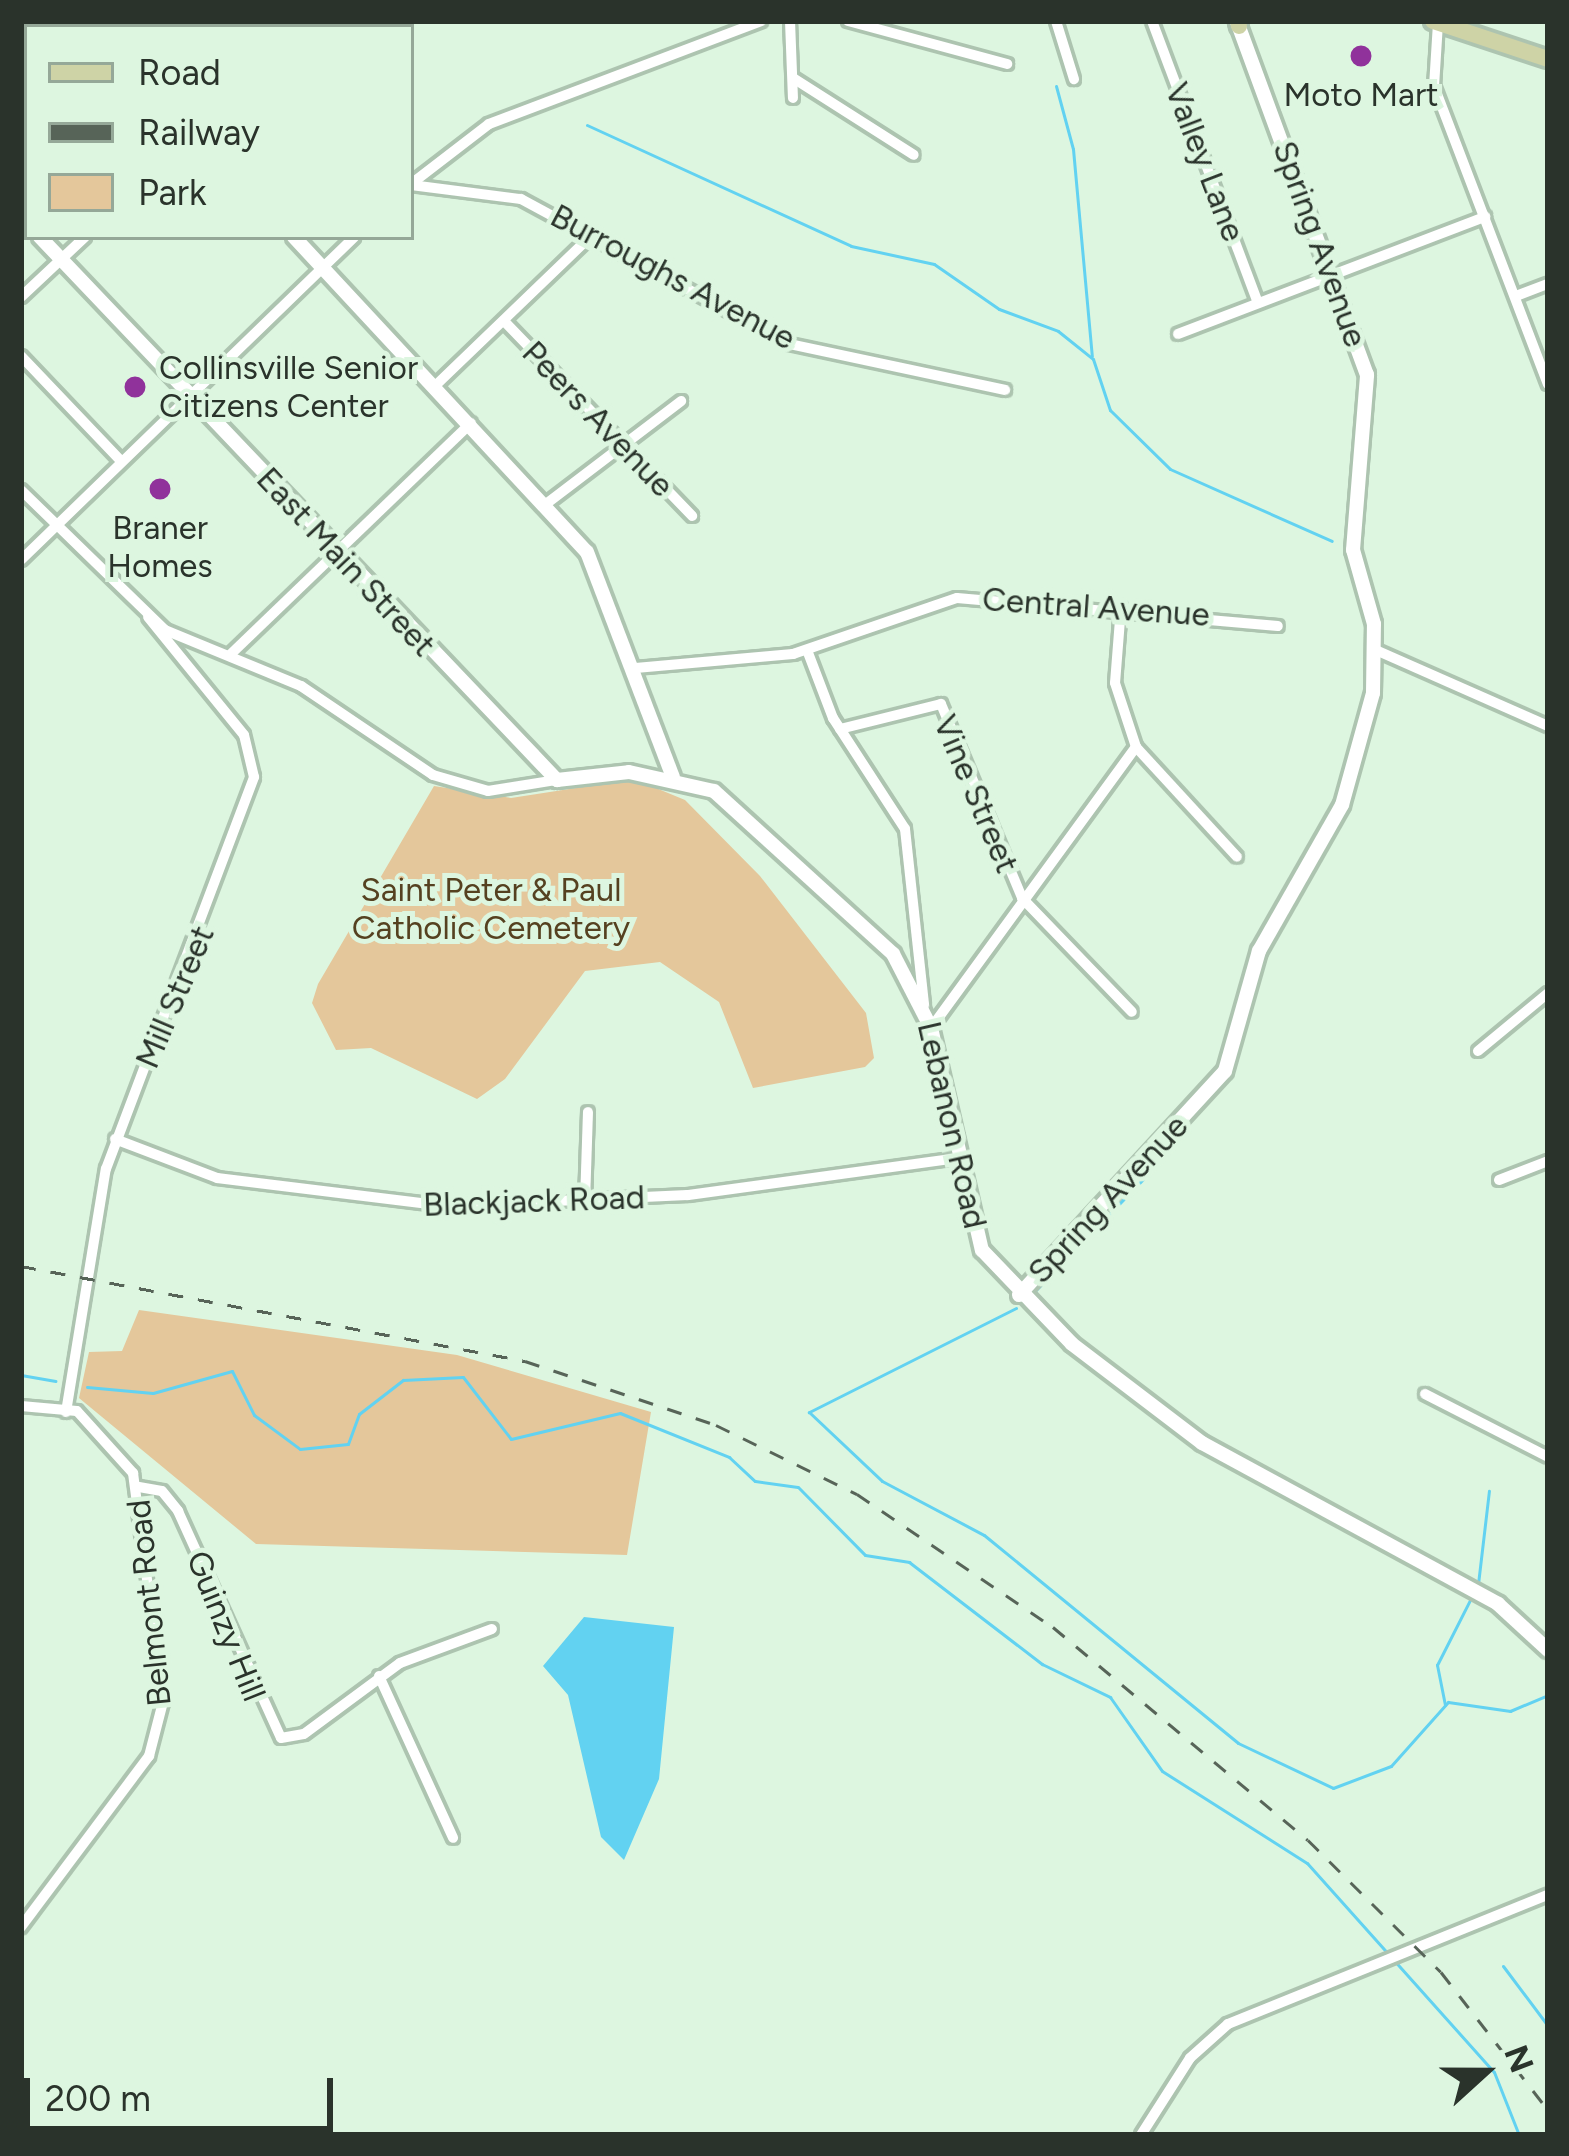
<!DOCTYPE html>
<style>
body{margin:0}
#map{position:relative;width:1569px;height:2156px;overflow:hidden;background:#ddf6e0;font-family:Figtree,sans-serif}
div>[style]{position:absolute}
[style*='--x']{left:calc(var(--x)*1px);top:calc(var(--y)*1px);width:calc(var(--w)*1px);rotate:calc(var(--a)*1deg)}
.green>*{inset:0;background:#e4c79b}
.water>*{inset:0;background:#62d2f1}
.stream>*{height:3px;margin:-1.5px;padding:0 1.5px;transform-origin:1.5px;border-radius:1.5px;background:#62d2f1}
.roads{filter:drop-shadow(3px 0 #adc4b0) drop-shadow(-3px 0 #adc4b0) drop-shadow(0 3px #adc4b0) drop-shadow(0 -3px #adc4b0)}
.minor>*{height:10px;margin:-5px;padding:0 5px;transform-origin:5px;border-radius:5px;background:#fff}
.tertiary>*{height:14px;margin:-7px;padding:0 7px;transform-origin:7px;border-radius:7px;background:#fff}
.secondary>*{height:15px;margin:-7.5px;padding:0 7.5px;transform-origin:7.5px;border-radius:7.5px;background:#fff}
.primary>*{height:16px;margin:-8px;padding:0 8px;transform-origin:8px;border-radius:8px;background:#ced3a6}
.rail>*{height:3px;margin-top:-1.5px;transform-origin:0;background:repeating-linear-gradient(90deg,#576458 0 15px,transparent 0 30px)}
.dots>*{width:33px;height:33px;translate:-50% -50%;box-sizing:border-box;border:6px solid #ddf6e0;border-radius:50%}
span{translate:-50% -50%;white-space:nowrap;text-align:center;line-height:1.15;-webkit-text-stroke:10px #ddf6e0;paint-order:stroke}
.poi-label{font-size:33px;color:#2a332b}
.left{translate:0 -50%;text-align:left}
.street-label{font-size:33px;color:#2a332b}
.park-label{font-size:33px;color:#554120}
.frame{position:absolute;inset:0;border:24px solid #2a332b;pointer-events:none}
.legend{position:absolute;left:24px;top:24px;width:390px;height:216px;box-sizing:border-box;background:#ddf6e0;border:3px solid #95a898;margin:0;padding:15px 21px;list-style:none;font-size:36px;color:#2a332b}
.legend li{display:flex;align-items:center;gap:24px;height:60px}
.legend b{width:60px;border:3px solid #95a898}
.north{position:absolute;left:1425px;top:2012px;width:120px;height:120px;-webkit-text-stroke:9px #ddf6e0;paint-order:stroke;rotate:69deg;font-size:33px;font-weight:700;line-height:48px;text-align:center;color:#2a332b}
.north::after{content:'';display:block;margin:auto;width:42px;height:54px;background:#2a332b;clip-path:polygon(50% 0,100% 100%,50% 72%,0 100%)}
.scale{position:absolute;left:24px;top:2078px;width:309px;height:54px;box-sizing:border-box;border:6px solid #2a332b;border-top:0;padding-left:15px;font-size:36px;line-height:42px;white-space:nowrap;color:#2a332b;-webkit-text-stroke:9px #ddf6e0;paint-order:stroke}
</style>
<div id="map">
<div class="green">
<i style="clip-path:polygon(634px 779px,685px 800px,760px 876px,866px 1013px,874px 1058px,865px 1067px,753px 1088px,719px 1002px,660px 962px,585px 971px,505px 1079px,477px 1099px,371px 1048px,336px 1050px,312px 1003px,318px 984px,434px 786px,511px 798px)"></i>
<i style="clip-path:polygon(139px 1310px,457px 1355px,651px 1412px,627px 1555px,256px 1544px,79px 1398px,89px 1352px,122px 1351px)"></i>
</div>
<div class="water">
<i style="clip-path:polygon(584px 1617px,674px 1627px,659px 1779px,624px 1860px,601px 1837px,568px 1695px,543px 1666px)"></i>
</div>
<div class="stream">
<i style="--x:1056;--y:86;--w:65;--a:74.9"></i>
<i style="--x:1073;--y:149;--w:208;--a:84.8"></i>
<i style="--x:587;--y:125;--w:290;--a:24.6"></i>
<i style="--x:851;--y:246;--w:85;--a:12.2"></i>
<i style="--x:934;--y:264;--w:79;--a:34.7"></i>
<i style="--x:999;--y:309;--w:63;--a:20.4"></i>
<i style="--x:1058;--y:331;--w:45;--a:38.7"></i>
<i style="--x:1093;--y:359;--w:54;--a:71.6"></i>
<i style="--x:1110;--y:410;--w:84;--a:44.5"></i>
<i style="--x:1170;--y:469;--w:177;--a:24"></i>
<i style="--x:1032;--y:1294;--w:160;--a:-46"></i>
<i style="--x:1016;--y:1308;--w:232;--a:153.3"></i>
<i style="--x:809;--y:1412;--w:100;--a:43.4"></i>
<i style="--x:882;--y:1481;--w:115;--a:27.9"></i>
<i style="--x:984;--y:1535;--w:328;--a:39.3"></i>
<i style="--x:1238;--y:1743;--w:105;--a:25.3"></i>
<i style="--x:1333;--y:1788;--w:62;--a:-20.8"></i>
<i style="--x:1391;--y:1766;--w:86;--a:-48.3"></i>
<i style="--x:1448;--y:1702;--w:63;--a:8.3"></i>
<i style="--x:1510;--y:1711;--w:41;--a:-22.8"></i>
<i style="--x:21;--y:1375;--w:35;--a:10"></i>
<i style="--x:87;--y:1387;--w:66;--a:5.2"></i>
<i style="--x:153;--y:1393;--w:82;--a:-15.6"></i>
<i style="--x:232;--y:1371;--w:49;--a:63.4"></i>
<i style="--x:254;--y:1415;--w:57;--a:36.5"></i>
<i style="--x:300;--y:1449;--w:48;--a:-5.9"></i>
<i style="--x:348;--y:1444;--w:32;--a:-70"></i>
<i style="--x:359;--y:1414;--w:56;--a:-37.7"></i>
<i style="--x:403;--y:1380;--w:60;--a:-2.9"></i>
<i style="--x:463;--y:1377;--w:78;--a:52.3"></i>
<i style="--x:511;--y:1439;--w:112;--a:-13.4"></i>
<i style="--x:620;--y:1413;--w:118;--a:22"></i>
<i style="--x:729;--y:1457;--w:35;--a:43"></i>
<i style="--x:755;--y:1481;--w:43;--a:7.9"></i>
<i style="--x:798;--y:1487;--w:95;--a:45.4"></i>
<i style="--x:865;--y:1555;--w:45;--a:9"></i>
<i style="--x:909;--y:1562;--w:168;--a:37.5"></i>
<i style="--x:1042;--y:1664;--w:76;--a:25.9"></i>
<i style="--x:1110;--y:1697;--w:90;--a:54.9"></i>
<i style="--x:1162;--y:1771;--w:172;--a:32.4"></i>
<i style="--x:1307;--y:1863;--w:280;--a:48.2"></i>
<i style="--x:1494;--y:2072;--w:68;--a:68.4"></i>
<i style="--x:1478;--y:1584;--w:94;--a:-83.3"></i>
<i style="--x:1445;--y:1705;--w:41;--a:-101.3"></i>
<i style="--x:1437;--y:1665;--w:75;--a:-63.1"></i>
<i style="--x:1503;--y:1966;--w:75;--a:53.1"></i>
</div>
<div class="roads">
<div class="minor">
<i style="--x:334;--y:21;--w:11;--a:34"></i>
<i style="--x:790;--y:21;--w:77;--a:87.8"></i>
<i style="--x:848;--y:21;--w:165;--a:15.1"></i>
<i style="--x:1056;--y:21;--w:61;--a:72.8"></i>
<i style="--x:1152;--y:21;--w:301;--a:69.4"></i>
<i style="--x:1438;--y:23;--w:63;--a:93.6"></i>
<i style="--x:1434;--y:86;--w:319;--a:69.1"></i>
<i style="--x:793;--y:78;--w:143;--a:32.5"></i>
<i style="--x:411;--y:184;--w:98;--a:-37.6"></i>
<i style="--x:489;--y:124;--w:291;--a:-20.7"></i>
<i style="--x:411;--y:185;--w:111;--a:7.3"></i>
<i style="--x:521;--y:199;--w:305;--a:28.4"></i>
<i style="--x:789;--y:344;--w:221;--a:12"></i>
<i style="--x:1516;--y:296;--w:34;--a:-21"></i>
<i style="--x:21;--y:297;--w:88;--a:-43.2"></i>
<i style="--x:504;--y:321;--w:271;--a:46"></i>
<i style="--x:1178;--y:334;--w:329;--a:-20.9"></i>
<i style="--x:21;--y:356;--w:144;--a:46.4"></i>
<i style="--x:436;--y:385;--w:218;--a:-43.9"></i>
<i style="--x:21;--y:490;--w:201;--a:44.2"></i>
<i style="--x:165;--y:630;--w:147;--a:22.4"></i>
<i style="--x:301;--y:686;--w:159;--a:34"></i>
<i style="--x:433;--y:775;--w:57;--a:16.2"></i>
<i style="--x:488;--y:791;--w:70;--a:-9.1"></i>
<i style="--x:546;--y:504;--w:170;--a:-37.3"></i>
<i style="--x:21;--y:560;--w:464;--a:-44.1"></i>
<i style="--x:1121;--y:607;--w:76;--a:94.5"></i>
<i style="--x:1115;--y:683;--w:67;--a:71.8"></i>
<i style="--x:1136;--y:747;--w:149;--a:47.4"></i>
<i style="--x:807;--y:650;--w:73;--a:69.1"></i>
<i style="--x:833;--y:718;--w:132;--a:57"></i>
<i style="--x:905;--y:829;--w:177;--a:83.8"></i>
<i style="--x:1378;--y:651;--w:186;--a:23.8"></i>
<i style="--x:231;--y:654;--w:333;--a:-43.9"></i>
<i style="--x:635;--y:668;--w:159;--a:-5.1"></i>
<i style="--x:793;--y:654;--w:173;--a:-18.9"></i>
<i style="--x:957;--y:598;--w:322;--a:5"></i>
<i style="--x:840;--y:729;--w:104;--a:-13.9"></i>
<i style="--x:941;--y:704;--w:210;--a:67.3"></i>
<i style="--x:1022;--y:898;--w:158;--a:46"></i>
<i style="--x:931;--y:1028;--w:348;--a:-53.9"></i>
<i style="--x:1478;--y:1051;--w:91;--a:-39.6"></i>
<i style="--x:115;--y:1139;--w:109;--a:20.9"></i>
<i style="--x:217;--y:1178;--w:230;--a:7"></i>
<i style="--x:445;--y:1206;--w:243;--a:-2.6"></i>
<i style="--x:688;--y:1195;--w:274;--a:-7.8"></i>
<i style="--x:1499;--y:1180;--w:53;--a:-21.2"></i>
<i style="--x:585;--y:1202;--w:90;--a:-88.1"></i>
<i style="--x:1425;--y:1394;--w:138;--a:27.1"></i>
<i style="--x:21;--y:1406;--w:56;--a:5.1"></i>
<i style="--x:77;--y:1411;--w:84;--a:47.9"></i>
<i style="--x:133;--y:1473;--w:231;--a:82.5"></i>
<i style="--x:163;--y:1702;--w:56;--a:104.5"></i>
<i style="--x:149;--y:1756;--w:214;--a:126.8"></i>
<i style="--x:66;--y:1412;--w:246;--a:-80.7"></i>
<i style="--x:106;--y:1169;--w:419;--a:-69.3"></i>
<i style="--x:254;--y:777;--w:43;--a:-103.4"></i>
<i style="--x:244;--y:735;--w:152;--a:-129.1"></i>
<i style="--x:139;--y:1487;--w:23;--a:10"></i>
<i style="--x:162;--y:1491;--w:26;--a:51"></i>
<i style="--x:178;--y:1511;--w:249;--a:65.6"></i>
<i style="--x:281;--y:1738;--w:23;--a:-10"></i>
<i style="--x:304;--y:1734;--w:119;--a:-36.5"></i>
<i style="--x:400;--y:1663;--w:98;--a:-20.3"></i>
<i style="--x:379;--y:1676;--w:178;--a:65.4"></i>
<i style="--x:1141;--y:2135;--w:91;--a:-57.5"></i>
<i style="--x:1190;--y:2058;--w:51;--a:-41.8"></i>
<i style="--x:1228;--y:2024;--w:345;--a:-22"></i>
</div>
<div class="tertiary">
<i style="--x:21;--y:217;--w:8;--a:45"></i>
<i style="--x:40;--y:237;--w:750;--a:46.41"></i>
<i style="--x:557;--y:780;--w:72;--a:-6.3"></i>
<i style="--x:629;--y:772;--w:87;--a:12.6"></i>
<i style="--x:714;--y:791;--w:242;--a:42.3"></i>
<i style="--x:893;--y:954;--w:83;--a:62.8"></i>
<i style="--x:931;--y:1028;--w:228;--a:77.1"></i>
<i style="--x:982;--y:1250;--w:130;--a:46.2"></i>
<i style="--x:1072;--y:1344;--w:163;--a:37.3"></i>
<i style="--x:1202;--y:1443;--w:337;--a:28.5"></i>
<i style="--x:1498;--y:1604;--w:68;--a:42.6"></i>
<i style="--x:294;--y:237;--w:430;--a:47.1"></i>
<i style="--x:587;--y:552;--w:241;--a:69.1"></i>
<i style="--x:1019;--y:1295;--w:304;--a:-47.4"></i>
<i style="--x:1225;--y:1071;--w:125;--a:-74.2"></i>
<i style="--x:1259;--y:951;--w:168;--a:-60.4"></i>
<i style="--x:1342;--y:805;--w:116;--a:-74.5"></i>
<i style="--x:1373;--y:693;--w:69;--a:-89.2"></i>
<i style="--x:1374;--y:624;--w:77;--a:-105.8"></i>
<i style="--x:1353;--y:550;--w:176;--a:-85.4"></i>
<i style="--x:1367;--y:375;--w:377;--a:-110.2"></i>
</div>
<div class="secondary">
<i style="--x:90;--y:21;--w:8;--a:50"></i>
</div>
<div class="primary">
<i style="--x:1238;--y:21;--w:5;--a:79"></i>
<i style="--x:1433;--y:21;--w:121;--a:18.3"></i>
<i style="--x:265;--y:27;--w:17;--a:-21"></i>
<i style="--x:21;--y:93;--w:6;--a:-18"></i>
</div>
</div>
<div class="rail">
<i style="--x:21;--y:1266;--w:513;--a:10.67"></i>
<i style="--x:525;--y:1361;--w:201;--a:18.5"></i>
<i style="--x:716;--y:1425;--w:157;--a:26.1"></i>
<i style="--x:857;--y:1494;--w:237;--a:34.2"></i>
<i style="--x:1053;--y:1627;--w:332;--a:39.9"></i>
<i style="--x:1308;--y:1840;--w:187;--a:44.8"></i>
<i style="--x:1441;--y:1972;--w:175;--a:52.2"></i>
</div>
<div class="dots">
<i style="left:1361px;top:56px;background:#90329b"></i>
<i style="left:135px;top:387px;background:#90329b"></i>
<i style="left:160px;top:489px;background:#90329b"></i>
</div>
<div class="poi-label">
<span style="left:1361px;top:95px">Moto Mart</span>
<span class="left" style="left:159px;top:387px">Collinsville Senior<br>Citizens Center</span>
<span style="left:160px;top:547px">Braner<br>Homes</span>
</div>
<div class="street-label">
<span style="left:1205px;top:162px;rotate:69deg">Valley Lane</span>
<span style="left:1320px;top:244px;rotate:70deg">Spring Avenue</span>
<span style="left:673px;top:277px;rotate:28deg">Burroughs Avenue</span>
<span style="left:598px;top:419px;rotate:46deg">Peers Avenue</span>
<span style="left:346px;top:562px;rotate:47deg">East Main Street</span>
<span style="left:1096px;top:607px;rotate:4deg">Central Avenue</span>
<span style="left:976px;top:794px;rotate:67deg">Vine Street</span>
<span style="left:175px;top:997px;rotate:-67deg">Mill Street</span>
<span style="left:952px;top:1125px;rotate:77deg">Lebanon Road</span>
<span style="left:1108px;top:1199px;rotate:-47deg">Spring Avenue</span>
<span style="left:534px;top:1201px;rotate:-2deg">Blackjack Road</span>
<span style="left:149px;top:1603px;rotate:-96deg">Belmont Road</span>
<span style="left:226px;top:1626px;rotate:68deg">Guinzy Hill</span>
</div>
<div class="park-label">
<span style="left:491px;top:909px">Saint Peter &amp; Paul<br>Catholic Cemetery</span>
</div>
<div class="frame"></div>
<ul class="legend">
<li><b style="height:15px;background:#ced3a6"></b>Road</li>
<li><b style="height:15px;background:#576458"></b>Railway</li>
<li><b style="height:33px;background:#e4c79b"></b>Park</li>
</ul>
<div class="north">N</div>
<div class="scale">200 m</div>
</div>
